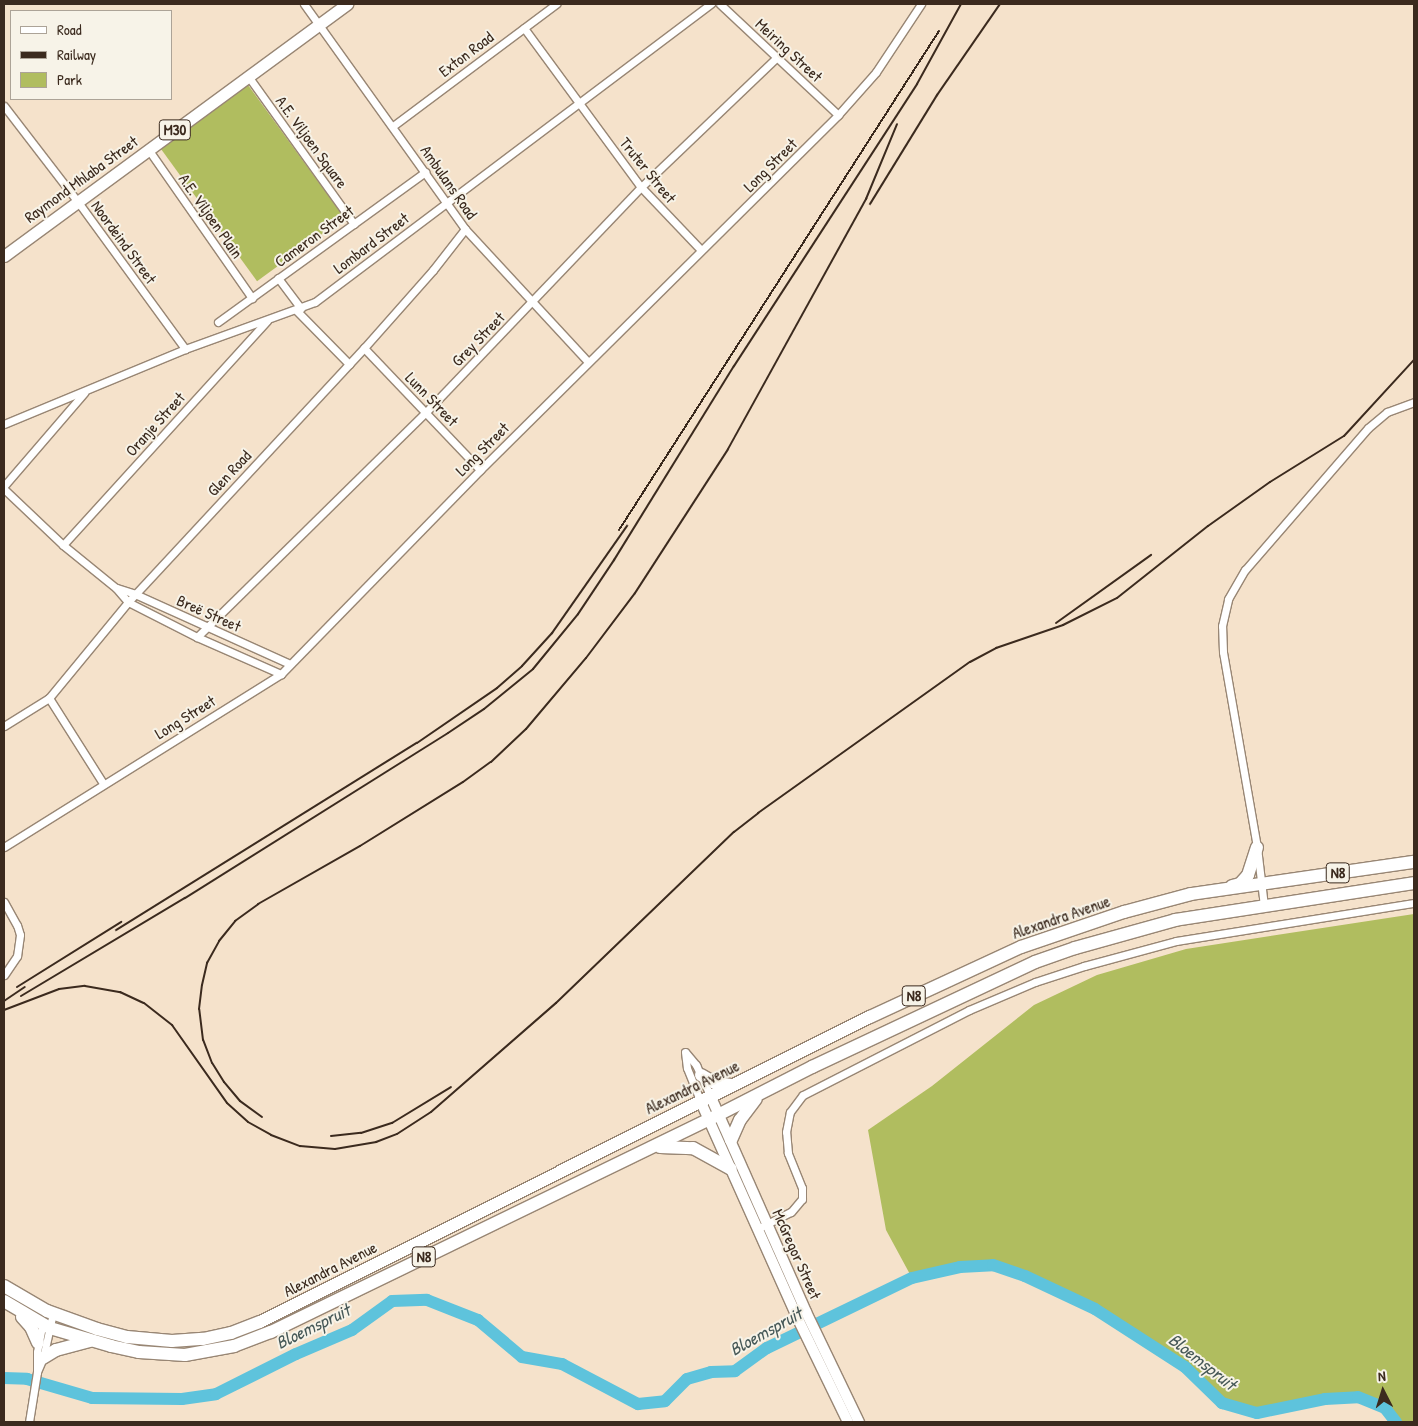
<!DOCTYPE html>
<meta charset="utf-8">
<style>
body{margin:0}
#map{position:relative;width:1418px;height:1426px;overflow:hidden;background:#f5e2cb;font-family:"Patrick Hand",sans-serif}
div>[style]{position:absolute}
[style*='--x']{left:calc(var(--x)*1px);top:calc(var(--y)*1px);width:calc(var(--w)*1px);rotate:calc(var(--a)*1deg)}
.green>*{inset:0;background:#b0bd5f;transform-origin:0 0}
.river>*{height:12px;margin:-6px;padding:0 6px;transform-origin:6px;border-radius:6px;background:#5ec3dc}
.roads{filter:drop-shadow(1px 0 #988674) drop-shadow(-1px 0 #988674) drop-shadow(0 1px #988674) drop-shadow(0 -1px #988674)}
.street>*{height:7px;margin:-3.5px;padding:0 3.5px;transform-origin:3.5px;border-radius:3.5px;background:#fff}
.secondary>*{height:10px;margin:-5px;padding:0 5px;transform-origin:5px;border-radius:5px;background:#fff}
.primary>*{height:11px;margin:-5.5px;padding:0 5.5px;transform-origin:5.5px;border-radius:5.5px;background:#fff}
.highway>*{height:12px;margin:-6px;padding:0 6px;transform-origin:6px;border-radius:6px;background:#fff}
.rail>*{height:2px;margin:-1px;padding:0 1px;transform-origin:1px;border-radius:1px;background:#3b2a1e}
span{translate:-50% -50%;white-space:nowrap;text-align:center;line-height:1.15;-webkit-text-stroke:4px #f7f3e8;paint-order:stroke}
.shield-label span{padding:1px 4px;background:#f7f3e8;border:1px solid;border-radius:4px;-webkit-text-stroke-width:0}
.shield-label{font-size:15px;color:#3b2a1e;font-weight:700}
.street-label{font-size:16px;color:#3b2a1e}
.water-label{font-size:18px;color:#465857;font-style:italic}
.frame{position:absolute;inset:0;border:5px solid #3b2a1e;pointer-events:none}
.legend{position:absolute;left:10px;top:10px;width:162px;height:90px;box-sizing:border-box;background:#f7f3e8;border:1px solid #aca397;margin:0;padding:6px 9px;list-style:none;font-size:15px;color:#3b2a1e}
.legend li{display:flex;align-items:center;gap:10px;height:25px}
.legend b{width:25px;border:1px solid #aca397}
.north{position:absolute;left:1358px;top:1366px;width:50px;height:50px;-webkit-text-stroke:4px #f7f3e8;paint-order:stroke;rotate:355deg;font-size:14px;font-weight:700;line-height:20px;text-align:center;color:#3b2a1e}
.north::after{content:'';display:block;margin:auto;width:18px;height:22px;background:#3b2a1e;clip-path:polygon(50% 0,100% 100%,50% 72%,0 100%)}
</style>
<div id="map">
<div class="green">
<i style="left:248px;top:85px;width:164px;height:108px;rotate:54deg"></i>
<i style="clip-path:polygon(1414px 914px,1414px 1422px,1396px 1422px,1385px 1408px,1358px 1397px,1325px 1399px,1257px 1413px,1222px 1403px,1185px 1367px,1095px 1309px,1025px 1276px,993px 1265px,960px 1267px,912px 1278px,886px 1230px,868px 1130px,932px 1086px,1034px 1005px,1097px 975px,1186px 949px)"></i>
</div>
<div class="river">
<i style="--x:4;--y:1378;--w:23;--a:2"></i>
<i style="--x:27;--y:1379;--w:68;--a:16.3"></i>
<i style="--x:92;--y:1398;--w:90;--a:0.6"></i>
<i style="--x:182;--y:1399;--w:34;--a:-8"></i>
<i style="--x:216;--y:1394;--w:89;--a:-26.6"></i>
<i style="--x:296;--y:1354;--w:61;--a:-23.2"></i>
<i style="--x:352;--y:1330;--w:49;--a:-35.9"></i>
<i style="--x:392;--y:1301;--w:35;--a:-2"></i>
<i style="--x:427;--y:1300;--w:55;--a:21.4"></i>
<i style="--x:478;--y:1320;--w:57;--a:40.1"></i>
<i style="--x:522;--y:1357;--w:41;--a:9.9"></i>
<i style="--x:562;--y:1364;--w:86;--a:27.8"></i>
<i style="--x:638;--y:1404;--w:27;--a:-6"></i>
<i style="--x:665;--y:1401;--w:31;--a:-45"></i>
<i style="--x:687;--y:1379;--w:25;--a:-16"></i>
<i style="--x:711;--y:1372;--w:24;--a:-2"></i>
<i style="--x:735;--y:1371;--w:39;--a:-36"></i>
<i style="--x:767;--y:1348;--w:161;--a:-25.8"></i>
<i style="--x:912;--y:1278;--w:49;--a:-12.9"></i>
<i style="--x:960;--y:1267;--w:33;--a:-3"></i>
<i style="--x:993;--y:1265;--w:34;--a:19"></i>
<i style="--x:1025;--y:1276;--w:77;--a:25.2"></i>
<i style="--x:1095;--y:1309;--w:107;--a:32.8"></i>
<i style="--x:1185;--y:1367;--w:52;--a:44.2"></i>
<i style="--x:1222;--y:1403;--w:36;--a:16"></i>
<i style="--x:1257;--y:1413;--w:69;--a:-11.6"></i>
<i style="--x:1325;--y:1399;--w:33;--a:-3"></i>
<i style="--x:1358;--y:1397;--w:29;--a:22"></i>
<i style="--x:1385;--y:1408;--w:18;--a:52"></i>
</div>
<div class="roads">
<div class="street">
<i style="--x:304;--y:4;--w:277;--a:54.4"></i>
<i style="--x:465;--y:229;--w:181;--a:47.2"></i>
<i style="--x:720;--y:4;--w:162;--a:43.2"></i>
<i style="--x:524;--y:28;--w:197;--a:53.7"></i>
<i style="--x:641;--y:187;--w:87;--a:46.4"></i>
<i style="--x:248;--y:76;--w:182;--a:54.4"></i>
<i style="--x:4;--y:106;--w:121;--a:52.4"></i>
<i style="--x:78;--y:202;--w:182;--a:53.9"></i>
<i style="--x:393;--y:126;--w:204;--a:-36.8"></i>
<i style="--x:148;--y:149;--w:182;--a:55.1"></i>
<i style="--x:278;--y:278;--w:38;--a:53"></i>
<i style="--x:296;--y:310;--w:76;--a:45.5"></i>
<i style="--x:218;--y:322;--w:256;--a:-35.9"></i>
<i style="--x:364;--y:348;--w:168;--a:46.4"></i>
<i style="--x:4;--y:424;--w:196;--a:-22.5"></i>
<i style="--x:185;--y:349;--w:138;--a:-19.9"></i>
<i style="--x:315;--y:302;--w:496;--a:-37"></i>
<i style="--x:4;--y:486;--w:123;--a:-49.3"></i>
<i style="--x:4;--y:489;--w:81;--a:43.5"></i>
<i style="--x:63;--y:545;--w:68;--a:39.1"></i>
<i style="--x:116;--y:588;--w:18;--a:49"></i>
<i style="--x:128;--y:602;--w:77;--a:26.9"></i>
<i style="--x:197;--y:637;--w:92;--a:23.8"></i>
<i style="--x:63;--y:545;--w:303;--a:-47.7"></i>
<i style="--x:117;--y:588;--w:19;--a:18"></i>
<i style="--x:135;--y:594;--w:170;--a:24.3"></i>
<i style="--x:197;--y:637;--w:321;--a:-44.5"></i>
<i style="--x:426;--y:412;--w:311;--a:-46.3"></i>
<i style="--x:641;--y:187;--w:188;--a:-43.7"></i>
<i style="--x:49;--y:698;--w:101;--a:57.6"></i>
<i style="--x:4;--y:726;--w:53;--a:-31.9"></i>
<i style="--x:49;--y:698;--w:124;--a:-50.5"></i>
<i style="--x:128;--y:602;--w:347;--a:-47.1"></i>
<i style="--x:364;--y:348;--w:104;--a:-48.5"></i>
<i style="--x:433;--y:270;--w:52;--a:-52"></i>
<i style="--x:4;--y:847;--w:327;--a:-32"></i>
<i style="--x:281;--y:674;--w:285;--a:-45.7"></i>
<i style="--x:480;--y:470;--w:504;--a:-44.76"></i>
<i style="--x:838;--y:115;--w:57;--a:-48.5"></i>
<i style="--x:876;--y:72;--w:82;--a:-56.5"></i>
<i style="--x:4;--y:902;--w:26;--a:61"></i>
<i style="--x:17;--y:925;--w:10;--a:73"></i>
<i style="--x:20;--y:935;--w:21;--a:98"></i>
<i style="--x:17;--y:956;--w:23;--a:124"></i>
<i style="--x:1264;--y:906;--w:59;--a:-96.8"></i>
<i style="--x:1257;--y:847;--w:198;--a:-99.9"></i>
<i style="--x:1223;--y:652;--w:26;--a:-92"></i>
<i style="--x:1222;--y:626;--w:28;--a:-77"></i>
<i style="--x:1228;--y:599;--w:34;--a:-60"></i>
<i style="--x:1245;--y:570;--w:188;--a:-49.1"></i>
<i style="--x:1368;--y:428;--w:25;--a:-40"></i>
<i style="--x:1387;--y:412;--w:29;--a:-20"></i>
<i style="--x:685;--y:1052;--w:16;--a:83"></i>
<i style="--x:687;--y:1068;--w:35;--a:68"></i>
<i style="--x:686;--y:1053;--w:16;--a:50"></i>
<i style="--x:696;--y:1065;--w:33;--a:65"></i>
<i style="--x:763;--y:1226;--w:31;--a:-27"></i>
<i style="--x:791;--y:1212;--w:17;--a:-50"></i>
<i style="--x:802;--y:1199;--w:11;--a:-90"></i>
<i style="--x:802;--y:1188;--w:38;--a:-112"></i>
<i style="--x:788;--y:1153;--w:21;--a:-95"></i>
<i style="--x:786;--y:1132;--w:20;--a:-79"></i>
<i style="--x:790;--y:1112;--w:21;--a:-53"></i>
<i style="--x:803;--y:1095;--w:186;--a:-27.1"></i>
<i style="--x:969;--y:1010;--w:72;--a:-23"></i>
<i style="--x:1035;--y:982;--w:52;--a:-18.1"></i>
<i style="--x:1084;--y:966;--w:95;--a:-15.2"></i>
<i style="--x:1176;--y:941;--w:241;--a:-9.1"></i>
<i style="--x:37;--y:1372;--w:15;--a:-67"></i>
<i style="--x:43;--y:1358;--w:46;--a:-77.5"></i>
<i style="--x:29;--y:1422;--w:51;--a:-80.9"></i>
<i style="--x:37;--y:1372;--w:20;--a:-90"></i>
<i style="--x:37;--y:1352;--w:31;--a:-79"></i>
</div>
<div class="secondary">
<i style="--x:710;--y:1095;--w:237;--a:66.1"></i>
<i style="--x:806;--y:1312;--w:122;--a:64.3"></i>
<i style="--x:700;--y:1100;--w:238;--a:65.9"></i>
<i style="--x:797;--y:1317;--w:117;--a:64.1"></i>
</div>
<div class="primary">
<i style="--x:4;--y:256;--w:426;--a:-36.3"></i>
</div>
<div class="highway">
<i style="--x:1232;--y:886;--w:8;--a:-14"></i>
<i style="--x:1240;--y:884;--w:12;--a:-48"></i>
<i style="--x:1248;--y:875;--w:29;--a:-72"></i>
<i style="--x:701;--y:1075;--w:16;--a:30"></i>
<i style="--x:715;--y:1083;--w:16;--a:7"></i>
<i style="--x:731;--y:1140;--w:22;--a:-66"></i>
<i style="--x:740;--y:1120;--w:26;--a:-53"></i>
<i style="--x:660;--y:1147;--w:33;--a:2"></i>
<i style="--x:693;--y:1148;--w:43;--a:28.9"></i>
<i style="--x:4;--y:1286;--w:50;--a:30.2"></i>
<i style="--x:47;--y:1311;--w:53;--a:19.8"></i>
<i style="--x:97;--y:1329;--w:31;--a:15"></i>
<i style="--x:127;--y:1337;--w:45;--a:5.1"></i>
<i style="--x:172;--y:1341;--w:31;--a:-4"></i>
<i style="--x:203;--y:1339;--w:29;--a:-12"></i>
<i style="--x:231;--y:1333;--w:31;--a:-21"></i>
<i style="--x:260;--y:1322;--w:682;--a:-26.57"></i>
<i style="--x:870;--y:1017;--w:166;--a:-24.9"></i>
<i style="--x:1021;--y:947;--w:109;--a:-18.8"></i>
<i style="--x:1124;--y:912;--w:69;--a:-15"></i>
<i style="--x:1191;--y:894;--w:225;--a:-8.2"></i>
<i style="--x:4;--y:1301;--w:53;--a:30.4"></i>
<i style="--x:50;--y:1328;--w:64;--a:16.4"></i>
<i style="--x:111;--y:1346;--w:29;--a:12"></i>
<i style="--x:139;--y:1352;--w:46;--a:3.7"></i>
<i style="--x:185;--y:1355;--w:50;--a:-10.4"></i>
<i style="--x:234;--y:1346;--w:40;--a:-21"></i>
<i style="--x:271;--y:1332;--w:486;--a:-25.9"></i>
<i style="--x:708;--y:1120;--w:117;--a:-27"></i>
<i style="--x:812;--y:1067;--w:246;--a:-25.2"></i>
<i style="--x:1035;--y:962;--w:42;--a:-19.3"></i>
<i style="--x:1075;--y:948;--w:104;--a:-15.6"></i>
<i style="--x:1175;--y:920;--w:242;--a:-8.8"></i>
<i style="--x:22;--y:1317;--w:13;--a:48"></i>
<i style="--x:31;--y:1327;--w:17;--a:66"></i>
<i style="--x:43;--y:1358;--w:15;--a:-32"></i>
<i style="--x:56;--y:1350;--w:35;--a:-15"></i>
</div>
</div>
<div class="rail">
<i style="--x:870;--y:204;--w:128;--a:-58.4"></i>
<i style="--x:937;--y:95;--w:111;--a:-55.3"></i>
<i style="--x:619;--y:530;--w:593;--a:-57.33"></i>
<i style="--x:1056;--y:623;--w:117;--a:-35.6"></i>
<i style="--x:116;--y:930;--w:354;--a:-31.9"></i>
<i style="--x:417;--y:743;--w:97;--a:-34.5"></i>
<i style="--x:497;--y:688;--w:33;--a:-41"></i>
<i style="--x:522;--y:666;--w:45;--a:-47.7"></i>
<i style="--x:552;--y:633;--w:131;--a:-55"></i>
<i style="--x:17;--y:987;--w:123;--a:-32"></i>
<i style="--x:21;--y:996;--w:191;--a:-30.9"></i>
<i style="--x:185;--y:898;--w:310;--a:-32.1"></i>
<i style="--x:448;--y:733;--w:43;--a:-33.7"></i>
<i style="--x:484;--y:709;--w:63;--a:-39.2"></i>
<i style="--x:533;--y:669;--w:71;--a:-50.7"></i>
<i style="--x:578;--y:614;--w:65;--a:-56.3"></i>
<i style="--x:614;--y:560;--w:228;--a:-58.3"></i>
<i style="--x:734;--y:366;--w:336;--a:-57"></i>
<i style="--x:917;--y:84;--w:91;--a:-61.2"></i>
<i style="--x:4;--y:1001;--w:25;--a:-34"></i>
<i style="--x:4;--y:1010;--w:59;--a:-20.9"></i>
<i style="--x:59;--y:989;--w:26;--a:-7"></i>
<i style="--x:85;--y:986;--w:36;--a:10"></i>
<i style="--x:120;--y:992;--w:26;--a:25"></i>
<i style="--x:144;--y:1003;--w:36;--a:38"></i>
<i style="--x:172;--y:1025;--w:95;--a:54.8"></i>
<i style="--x:227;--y:1103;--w:28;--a:42"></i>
<i style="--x:248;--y:1122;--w:26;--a:29"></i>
<i style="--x:271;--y:1135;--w:31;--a:21"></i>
<i style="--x:300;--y:1146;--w:35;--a:5"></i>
<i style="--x:335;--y:1149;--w:42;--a:-9.7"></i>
<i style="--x:376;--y:1142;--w:22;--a:-21"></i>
<i style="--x:397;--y:1134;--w:40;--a:-32.9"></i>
<i style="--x:431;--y:1112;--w:166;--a:-41.1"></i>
<i style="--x:556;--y:1003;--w:247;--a:-43.9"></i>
<i style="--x:734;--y:832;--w:31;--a:-38"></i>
<i style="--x:758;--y:813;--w:260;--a:-35.5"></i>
<i style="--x:970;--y:662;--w:30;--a:-28"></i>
<i style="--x:996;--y:648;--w:71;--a:-18.9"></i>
<i style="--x:1063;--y:625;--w:60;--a:-26.6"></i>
<i style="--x:1117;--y:598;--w:116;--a:-38.4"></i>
<i style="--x:1208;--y:526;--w:76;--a:-35.4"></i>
<i style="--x:1270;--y:482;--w:87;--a:-31.9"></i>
<i style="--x:1344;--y:436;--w:103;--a:-47.4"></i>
<i style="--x:262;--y:1117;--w:27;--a:-144"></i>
<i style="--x:240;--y:1101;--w:25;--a:-130"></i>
<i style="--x:224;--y:1082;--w:22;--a:-122"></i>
<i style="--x:212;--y:1063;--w:25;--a:-111"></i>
<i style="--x:203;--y:1040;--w:31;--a:-97"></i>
<i style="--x:199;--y:1009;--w:24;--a:-83"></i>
<i style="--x:202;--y:985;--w:23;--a:-77"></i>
<i style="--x:207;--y:963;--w:25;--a:-61"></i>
<i style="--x:219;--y:941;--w:26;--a:-51"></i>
<i style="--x:235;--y:921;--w:29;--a:-36"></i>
<i style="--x:258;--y:904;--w:117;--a:-29.6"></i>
<i style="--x:360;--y:846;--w:121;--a:-31.9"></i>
<i style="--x:463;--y:782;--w:34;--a:-36"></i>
<i style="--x:491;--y:762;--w:48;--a:-43.3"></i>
<i style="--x:526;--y:729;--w:93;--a:-49.8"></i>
<i style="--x:586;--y:658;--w:81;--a:-53"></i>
<i style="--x:635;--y:593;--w:171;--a:-57.1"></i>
<i style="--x:728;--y:449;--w:286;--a:-61.1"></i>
<i style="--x:866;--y:199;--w:81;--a:-67.5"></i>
<i style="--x:331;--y:1136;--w:30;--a:-6"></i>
<i style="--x:361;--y:1133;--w:33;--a:-18"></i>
<i style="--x:392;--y:1123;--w:69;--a:-31.4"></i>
</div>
<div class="shield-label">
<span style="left:175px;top:130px">M30</span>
<span style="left:1338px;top:873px">N8</span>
<span style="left:914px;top:996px">N8</span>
<span style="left:424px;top:1257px">N8</span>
</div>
<div class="street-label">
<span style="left:789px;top:50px;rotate:43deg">Meiring Street</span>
<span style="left:466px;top:54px;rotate:-37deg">Exton Road</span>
<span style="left:312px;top:142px;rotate:54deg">A.E. Viljoen Square</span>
<span style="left:770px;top:165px;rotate:-45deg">Long Street</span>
<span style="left:648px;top:170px;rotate:51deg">Truter Street</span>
<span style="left:81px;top:179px;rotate:-36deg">Raymond Mhlaba Street</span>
<span style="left:449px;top:182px;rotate:55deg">Ambulans Road</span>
<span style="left:211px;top:216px;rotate:55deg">A.E. Viljoen Plain</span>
<span style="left:314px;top:236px;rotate:-36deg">Cameron Street</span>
<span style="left:124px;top:242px;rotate:54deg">Noordeind Street</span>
<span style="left:371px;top:243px;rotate:-37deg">Lombard Street</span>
<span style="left:478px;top:339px;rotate:-46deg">Grey Street</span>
<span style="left:432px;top:399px;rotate:46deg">Lunn Street</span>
<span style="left:155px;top:424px;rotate:-48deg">Oranje Street</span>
<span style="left:482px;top:449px;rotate:-45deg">Long Street</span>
<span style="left:229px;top:473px;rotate:-47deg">Glen Road</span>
<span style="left:209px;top:613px;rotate:24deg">Breë Street</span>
<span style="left:185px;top:717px;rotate:-32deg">Long Street</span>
<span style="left:1061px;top:917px;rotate:-19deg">Alexandra Avenue</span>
<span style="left:692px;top:1087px;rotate:-26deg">Alexandra Avenue</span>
<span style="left:797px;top:1254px;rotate:66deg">McGregor Street</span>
<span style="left:330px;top:1269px;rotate:-27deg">Alexandra Avenue</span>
</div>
<div class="water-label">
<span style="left:313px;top:1327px;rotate:-26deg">Bloemspruit</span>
<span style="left:766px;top:1332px;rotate:-29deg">Bloemspruit</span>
<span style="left:1202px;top:1362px;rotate:38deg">Bloemspruit</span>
</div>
<div class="frame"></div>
<ul class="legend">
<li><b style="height:6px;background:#fff"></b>Road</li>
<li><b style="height:6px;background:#3b2a1e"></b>Railway</li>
<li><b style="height:14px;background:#b0bd5f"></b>Park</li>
</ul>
<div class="north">N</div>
</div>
